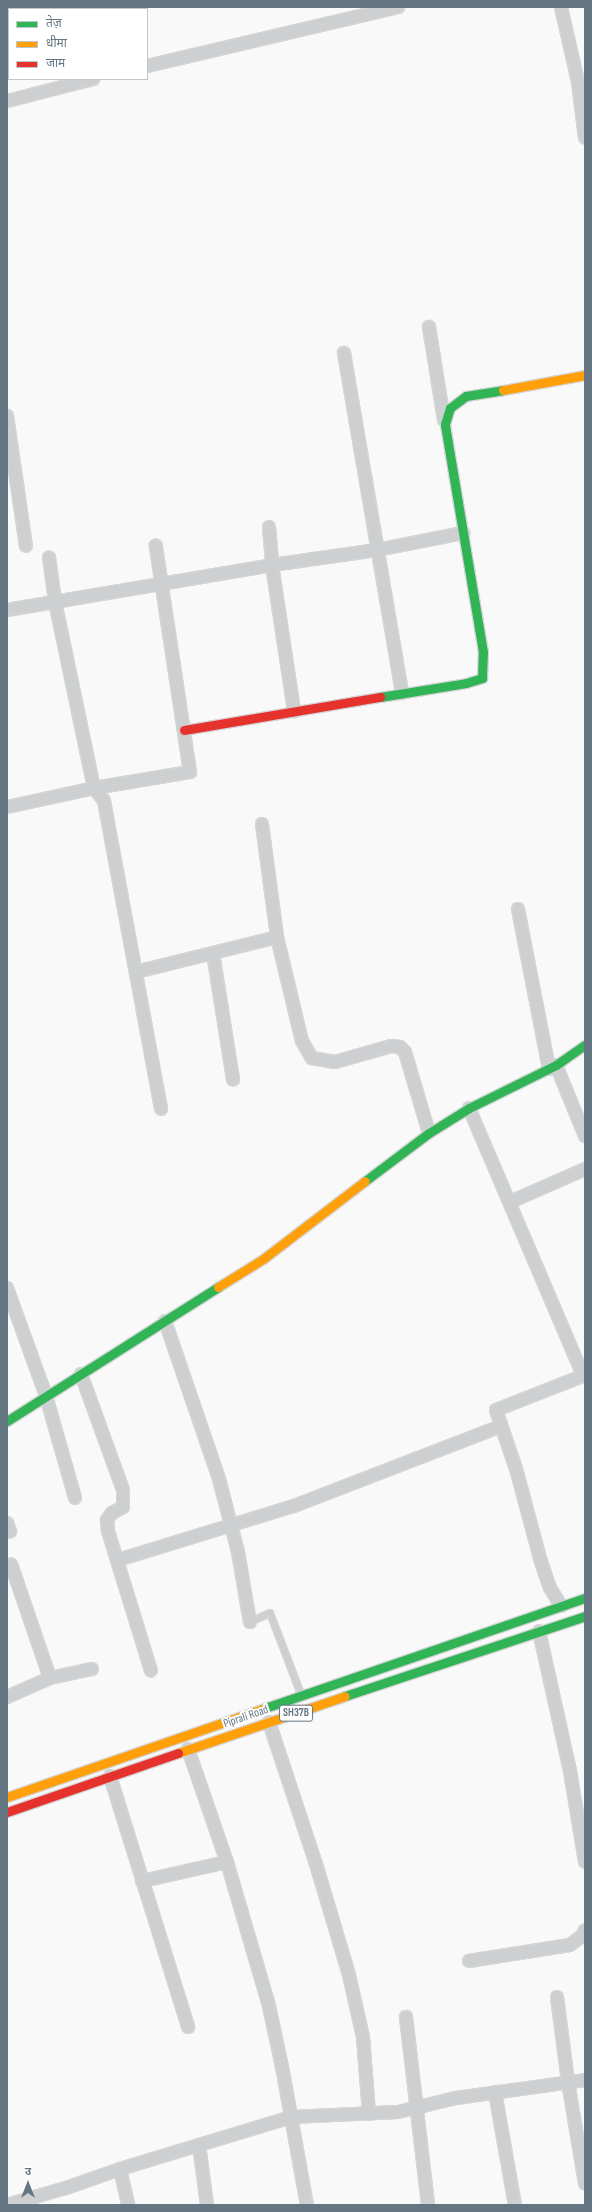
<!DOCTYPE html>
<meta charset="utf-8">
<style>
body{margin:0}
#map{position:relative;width:592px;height:2212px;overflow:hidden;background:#f9f9f9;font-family:"Sofia Sans Condensed","Noto Sans Devanagari",sans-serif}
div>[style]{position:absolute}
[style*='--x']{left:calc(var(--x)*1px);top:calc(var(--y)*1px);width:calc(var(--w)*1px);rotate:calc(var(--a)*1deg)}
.roads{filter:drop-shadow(1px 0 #d5d6d7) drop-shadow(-1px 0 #d5d6d7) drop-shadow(0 1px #d5d6d7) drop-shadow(0 -1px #d5d6d7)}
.lane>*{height:6px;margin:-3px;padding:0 3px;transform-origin:3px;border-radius:3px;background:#cecfd0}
.street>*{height:12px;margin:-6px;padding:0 6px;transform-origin:6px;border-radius:6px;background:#cecfd0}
.fast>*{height:9px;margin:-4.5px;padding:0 4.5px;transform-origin:4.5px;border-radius:4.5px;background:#30b455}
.slow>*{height:9px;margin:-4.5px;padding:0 4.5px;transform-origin:4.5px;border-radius:4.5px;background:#ff9f0a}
.jam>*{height:9px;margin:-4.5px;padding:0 4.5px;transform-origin:4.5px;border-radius:4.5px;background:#e5322d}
span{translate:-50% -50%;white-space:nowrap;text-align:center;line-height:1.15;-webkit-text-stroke:4px #fff;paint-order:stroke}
.shield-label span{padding:1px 3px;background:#fff;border:1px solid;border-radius:3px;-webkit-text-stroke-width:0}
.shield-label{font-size:11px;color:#657683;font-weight:700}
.street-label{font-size:12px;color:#657683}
.frame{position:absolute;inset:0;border:8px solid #657683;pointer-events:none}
.legend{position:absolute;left:8px;top:8px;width:140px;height:72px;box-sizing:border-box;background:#fff;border:1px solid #c1c8cd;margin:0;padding:5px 7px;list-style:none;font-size:12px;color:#657683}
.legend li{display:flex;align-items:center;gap:8px;height:20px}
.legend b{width:20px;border:1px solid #c1c8cd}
.north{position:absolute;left:8px;top:2164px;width:40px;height:40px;-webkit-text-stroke:3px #fff;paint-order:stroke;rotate:0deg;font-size:11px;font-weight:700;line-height:16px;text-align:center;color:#657683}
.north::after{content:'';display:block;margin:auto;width:14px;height:18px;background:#657683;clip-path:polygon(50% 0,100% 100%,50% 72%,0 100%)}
</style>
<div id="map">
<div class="roads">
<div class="lane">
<i style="--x:250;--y:1622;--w:22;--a:-24"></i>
<i style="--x:270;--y:1613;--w:87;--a:69.1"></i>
</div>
<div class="street">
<i style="--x:561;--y:7;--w:77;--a:77.2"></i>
<i style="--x:578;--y:82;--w:56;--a:82.9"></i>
<i style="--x:147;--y:66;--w:258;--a:-13.2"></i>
<i style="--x:7;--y:101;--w:89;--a:-14.3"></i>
<i style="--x:429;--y:327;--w:94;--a:80.8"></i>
<i style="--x:344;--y:353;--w:345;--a:80.3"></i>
<i style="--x:7;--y:416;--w:131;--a:81.7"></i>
<i style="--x:269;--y:527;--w:38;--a:85"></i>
<i style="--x:272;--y:565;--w:148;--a:81.4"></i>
<i style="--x:7;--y:610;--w:269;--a:-9.6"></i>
<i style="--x:272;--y:565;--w:106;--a:-8.1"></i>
<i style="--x:377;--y:550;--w:88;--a:-11.2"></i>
<i style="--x:94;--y:788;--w:16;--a:52"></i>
<i style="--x:104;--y:801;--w:313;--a:79.5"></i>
<i style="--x:94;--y:788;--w:97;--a:-9.5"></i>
<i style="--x:190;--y:772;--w:229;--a:-98.6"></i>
<i style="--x:7;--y:807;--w:89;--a:-12.3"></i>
<i style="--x:94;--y:788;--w:191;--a:-101.8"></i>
<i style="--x:55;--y:601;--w:44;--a:-97.8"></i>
<i style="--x:262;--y:824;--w:114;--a:82.4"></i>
<i style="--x:277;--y:937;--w:107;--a:76.5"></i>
<i style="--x:302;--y:1041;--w:20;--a:60"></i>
<i style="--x:312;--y:1058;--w:23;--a:10"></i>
<i style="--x:335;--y:1062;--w:58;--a:-15.9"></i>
<i style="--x:391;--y:1046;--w:9;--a:6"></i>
<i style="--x:400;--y:1047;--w:7;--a:45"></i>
<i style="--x:405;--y:1052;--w:84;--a:73.5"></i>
<i style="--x:518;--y:909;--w:163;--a:79"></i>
<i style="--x:213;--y:953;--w:128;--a:81"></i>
<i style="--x:136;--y:972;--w:145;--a:-13.9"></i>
<i style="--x:556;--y:1065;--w:77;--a:67.8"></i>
<i style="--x:469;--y:1108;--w:290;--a:66.9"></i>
<i style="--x:510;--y:1202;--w:82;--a:-23.7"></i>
<i style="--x:7;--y:1288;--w:115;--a:70.1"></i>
<i style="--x:46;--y:1396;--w:106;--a:74.1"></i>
<i style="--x:165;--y:1321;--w:167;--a:71.1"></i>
<i style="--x:219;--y:1479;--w:75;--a:75.4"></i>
<i style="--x:238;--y:1552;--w:71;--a:80.3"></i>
<i style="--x:81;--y:1374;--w:123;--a:70.1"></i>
<i style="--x:123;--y:1490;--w:17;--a:90"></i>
<i style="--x:123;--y:1507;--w:13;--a:151"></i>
<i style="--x:112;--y:1513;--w:9;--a:126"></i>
<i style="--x:107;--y:1520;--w:11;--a:85"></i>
<i style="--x:108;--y:1531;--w:146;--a:72.9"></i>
<i style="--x:7;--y:1523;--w:9;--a:69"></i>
<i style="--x:118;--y:1560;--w:184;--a:-17.1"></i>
<i style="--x:294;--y:1506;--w:222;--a:-21.1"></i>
<i style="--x:561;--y:1606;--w:21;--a:-121"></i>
<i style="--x:550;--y:1588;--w:28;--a:-109"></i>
<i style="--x:541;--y:1562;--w:96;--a:-105"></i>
<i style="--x:516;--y:1469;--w:62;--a:-108.7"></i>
<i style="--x:496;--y:1410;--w:96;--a:-21.5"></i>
<i style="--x:539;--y:1631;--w:143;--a:77.5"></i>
<i style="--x:570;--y:1771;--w:92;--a:80.6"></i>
<i style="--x:50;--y:1678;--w:43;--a:-12.1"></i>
<i style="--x:7;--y:1697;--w:47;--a:-23.8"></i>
<i style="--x:50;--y:1678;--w:120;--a:-108.9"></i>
<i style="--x:269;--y:1722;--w:150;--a:71.7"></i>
<i style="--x:316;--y:1864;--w:116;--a:73.4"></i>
<i style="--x:349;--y:1975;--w:64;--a:77.3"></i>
<i style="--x:363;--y:2037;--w:77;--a:85.5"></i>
<i style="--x:188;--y:1749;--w:120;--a:71"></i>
<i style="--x:227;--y:1862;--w:150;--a:73.7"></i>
<i style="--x:269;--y:2006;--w:67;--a:78"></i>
<i style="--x:283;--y:2072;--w:135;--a:79.8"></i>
<i style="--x:110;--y:1776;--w:263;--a:72.7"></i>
<i style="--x:142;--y:1881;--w:87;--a:-12.6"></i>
<i style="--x:469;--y:1961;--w:102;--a:-9"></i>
<i style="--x:570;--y:1945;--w:16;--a:-38"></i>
<i style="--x:583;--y:1935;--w:5;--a:-68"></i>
<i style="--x:557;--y:1997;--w:86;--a:82.6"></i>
<i style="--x:568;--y:2082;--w:103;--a:80.5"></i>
<i style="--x:406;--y:2017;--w:189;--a:83.3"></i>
<i style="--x:495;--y:2092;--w:115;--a:80"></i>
<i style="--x:199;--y:2145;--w:61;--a:82.4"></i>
<i style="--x:120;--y:2169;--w:37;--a:77"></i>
<i style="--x:7;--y:2205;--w:61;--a:-16.1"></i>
<i style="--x:66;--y:2188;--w:57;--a:-19.4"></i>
<i style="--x:120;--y:2169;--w:179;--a:-16.9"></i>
<i style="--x:291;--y:2117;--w:107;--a:-2.7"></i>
<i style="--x:398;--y:2112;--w:60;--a:-13.6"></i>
<i style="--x:456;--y:2098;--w:130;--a:-7.9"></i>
</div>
<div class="fast">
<i style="--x:380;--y:697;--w:87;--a:-9.2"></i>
<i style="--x:466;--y:683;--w:17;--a:-17"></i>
<i style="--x:482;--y:678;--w:26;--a:-88"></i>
<i style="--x:483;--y:652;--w:231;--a:-99.5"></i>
<i style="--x:445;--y:424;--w:17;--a:-73"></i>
<i style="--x:450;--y:408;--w:20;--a:-37"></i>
<i style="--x:466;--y:396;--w:37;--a:-9"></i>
<i style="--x:365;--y:1181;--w:80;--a:-36.9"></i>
<i style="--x:429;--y:1133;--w:47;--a:-32"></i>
<i style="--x:469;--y:1108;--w:97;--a:-26.3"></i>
<i style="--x:556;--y:1065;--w:35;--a:-35"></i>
<i style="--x:7;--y:1421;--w:250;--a:-32.4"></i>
<i style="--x:345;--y:1696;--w:253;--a:-18.4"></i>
<i style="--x:262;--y:1709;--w:342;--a:-19"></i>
</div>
<div class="slow">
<i style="--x:503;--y:390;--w:83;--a:-10.4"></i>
<i style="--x:218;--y:1287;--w:53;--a:-31.9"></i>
<i style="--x:263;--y:1259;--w:128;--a:-37.4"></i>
<i style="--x:178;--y:1753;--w:176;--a:-18.8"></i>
<i style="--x:7;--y:1797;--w:270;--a:-19"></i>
</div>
<div class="jam">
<i style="--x:184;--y:730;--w:199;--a:-9.6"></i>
<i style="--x:7;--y:1812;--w:181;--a:-19"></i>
</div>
</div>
<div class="shield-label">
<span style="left:296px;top:1713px">SH37B</span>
</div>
<div class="street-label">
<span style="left:246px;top:1717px;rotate:-19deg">Piprali Road</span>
</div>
<div class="frame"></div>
<ul class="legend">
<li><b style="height:5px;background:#30b455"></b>तेज़</li>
<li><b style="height:5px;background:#ff9f0a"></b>धीमा</li>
<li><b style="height:5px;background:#e5322d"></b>जाम</li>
</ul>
<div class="north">उ</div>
</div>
